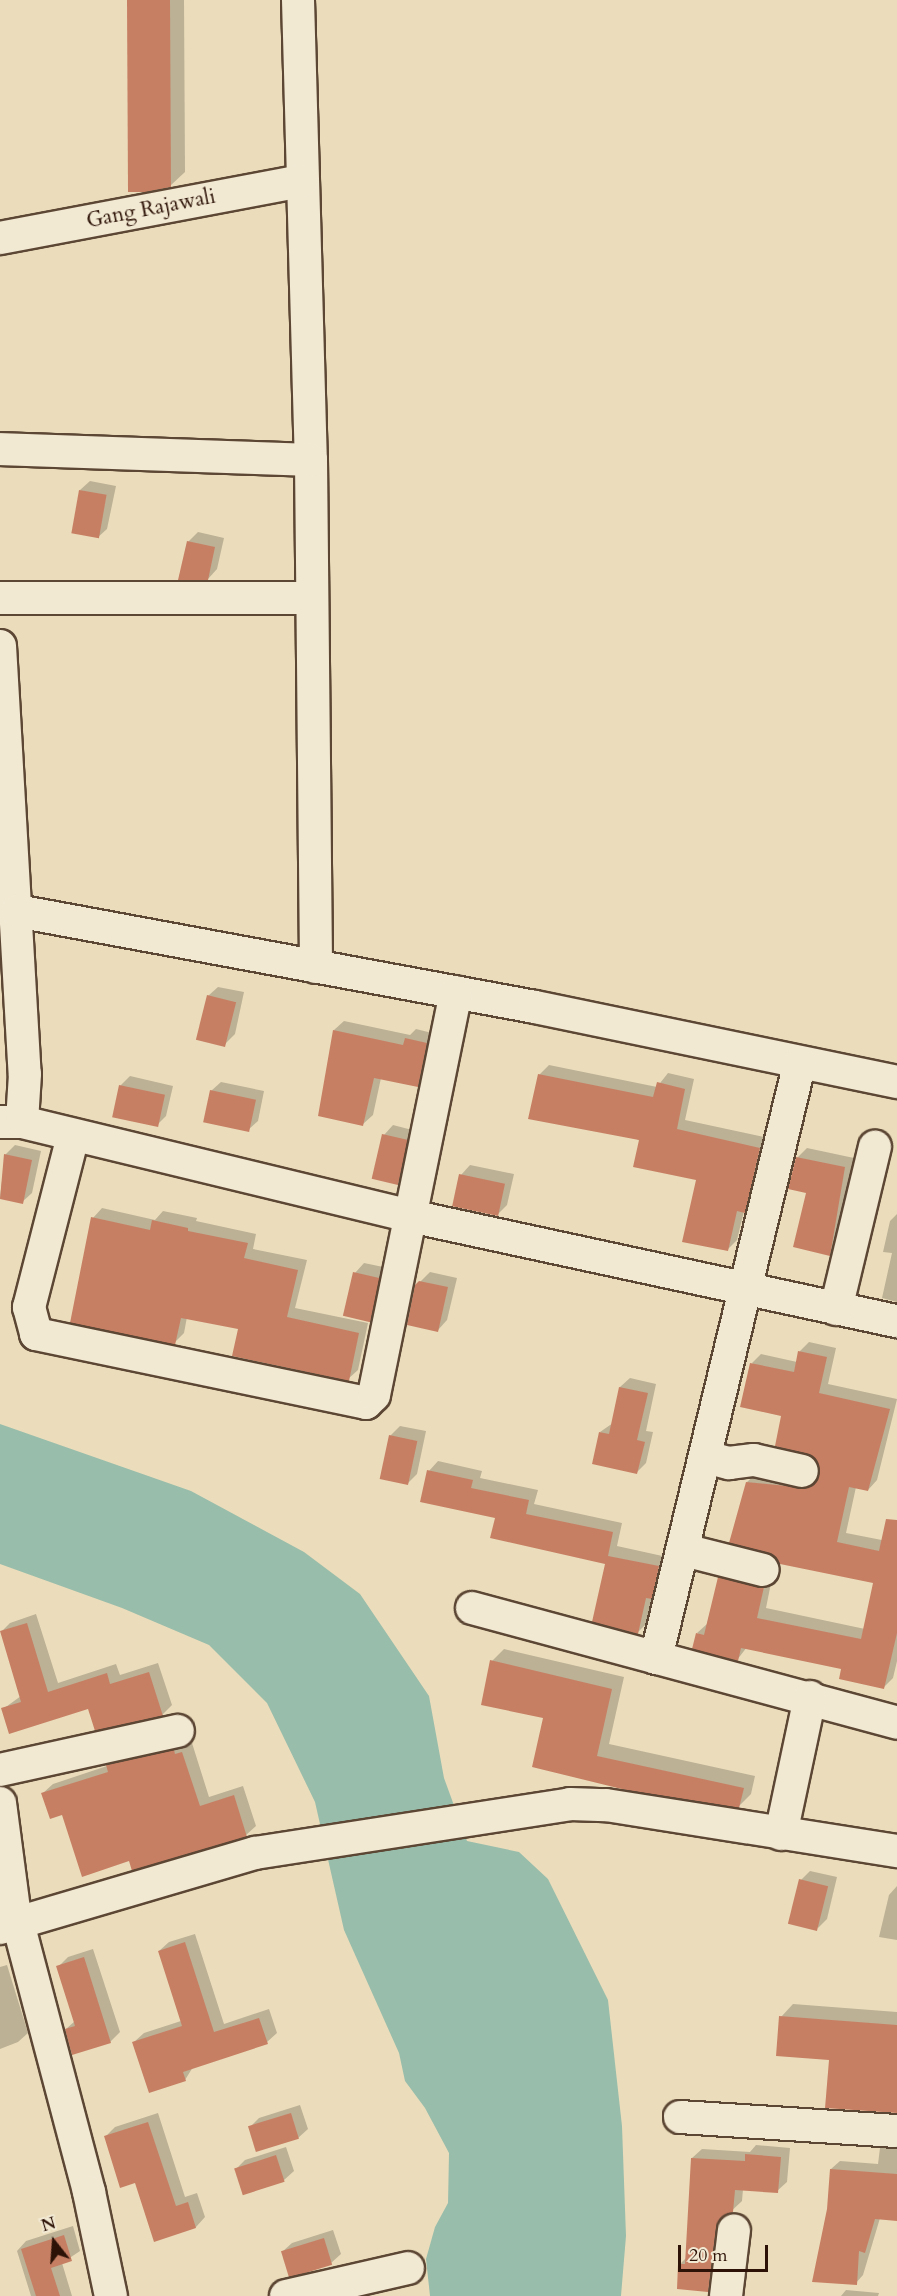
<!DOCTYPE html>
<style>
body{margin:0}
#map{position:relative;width:897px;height:2296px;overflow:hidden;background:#ebddbb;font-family:Cardo,serif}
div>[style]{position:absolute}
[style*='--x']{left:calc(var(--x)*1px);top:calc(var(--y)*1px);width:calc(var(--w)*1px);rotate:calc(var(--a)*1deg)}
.water>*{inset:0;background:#99bdab}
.shadow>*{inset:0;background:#0003}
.building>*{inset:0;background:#c77f64;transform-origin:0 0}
.roads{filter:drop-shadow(2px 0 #5c4634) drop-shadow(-2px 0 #5c4634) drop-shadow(0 2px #5c4634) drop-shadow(0 -2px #5c4634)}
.street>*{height:32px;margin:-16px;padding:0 16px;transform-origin:16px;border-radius:16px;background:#f2e9d3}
span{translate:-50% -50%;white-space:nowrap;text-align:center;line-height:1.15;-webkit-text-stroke:4.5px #f2e9d3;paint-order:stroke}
.street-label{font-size:21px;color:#2d1307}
.north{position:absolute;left:24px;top:2212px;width:60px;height:60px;-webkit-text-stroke:4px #f2e9d3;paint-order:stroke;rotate:343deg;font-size:16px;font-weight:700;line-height:24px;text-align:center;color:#2d1307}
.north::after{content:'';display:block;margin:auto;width:21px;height:27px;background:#2d1307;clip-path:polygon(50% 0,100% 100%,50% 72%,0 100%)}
.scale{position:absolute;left:678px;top:2245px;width:90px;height:27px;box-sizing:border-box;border:3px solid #2d1307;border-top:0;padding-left:8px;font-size:18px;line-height:21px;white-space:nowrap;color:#2d1307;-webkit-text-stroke:4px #f2e9d3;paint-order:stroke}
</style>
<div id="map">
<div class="water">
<i style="clip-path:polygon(0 1424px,191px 1491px,304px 1552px,360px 1594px,429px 1696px,444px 1778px,467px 1841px,519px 1852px,548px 1879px,608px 2000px,622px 2126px,626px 2236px,621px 2296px,430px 2296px,426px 2259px,435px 2227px,448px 2203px,449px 2153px,425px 2108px,405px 2081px,399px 2053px,344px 1930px,315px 1802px,267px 1703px,209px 1645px,122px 1608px,0 1564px)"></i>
</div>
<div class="shadow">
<i style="clip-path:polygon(129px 0,184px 0,185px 172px,170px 186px)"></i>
<i style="clip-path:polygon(90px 481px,116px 486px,107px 529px,97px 538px,80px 490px)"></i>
<i style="clip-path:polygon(198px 532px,224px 538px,217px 569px,208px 579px,188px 542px)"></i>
<i style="clip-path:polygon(218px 987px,244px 992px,235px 1034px,225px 1044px,208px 996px)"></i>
<i style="clip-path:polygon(344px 1021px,410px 1035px,416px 1029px,436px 1034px,427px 1076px,418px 1086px,381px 1078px,373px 1115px,363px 1124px,334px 1030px)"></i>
<i style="clip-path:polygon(549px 1065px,657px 1087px,668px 1073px,694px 1079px,685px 1120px,769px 1138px,754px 1202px,744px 1211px,737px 1240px,727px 1250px,698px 1179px,539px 1075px)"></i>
<i style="clip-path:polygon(130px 1076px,173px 1086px,166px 1116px,157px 1125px,120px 1086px)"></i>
<i style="clip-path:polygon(221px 1082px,264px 1091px,258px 1121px,248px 1130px,211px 1091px)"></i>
<i style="clip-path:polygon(393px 1125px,416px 1131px,408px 1173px,398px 1182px,384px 1135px)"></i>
<i style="clip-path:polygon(15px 1145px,41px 1151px,32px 1193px,22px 1202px,0 1198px,5px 1155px)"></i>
<i style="clip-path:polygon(807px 1148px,854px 1158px,839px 1245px,830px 1254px,797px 1158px)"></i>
<i style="clip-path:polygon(470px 1165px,514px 1174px,507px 1205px,498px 1214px,461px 1175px)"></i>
<i style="clip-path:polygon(102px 1208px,155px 1220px,163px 1211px,197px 1218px,196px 1221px,256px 1234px,253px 1249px,307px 1260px,295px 1308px,368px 1323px,358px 1370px,348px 1379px,239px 1328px,187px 1317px,184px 1333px,174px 1343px,93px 1218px)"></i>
<i style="clip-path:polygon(897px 1214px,897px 1302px,882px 1298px,892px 1253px,883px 1252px,890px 1221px)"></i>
<i style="clip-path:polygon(364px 1263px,388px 1268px,380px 1311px,370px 1320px,355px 1273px)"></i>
<i style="clip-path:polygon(430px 1272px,457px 1278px,447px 1320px,438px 1330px,416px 1286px)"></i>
<i style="clip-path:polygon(809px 1342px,836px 1348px,828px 1384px,897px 1399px,877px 1480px,868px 1490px,856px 1487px,846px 1533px,897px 1543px,897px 1661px,893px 1678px,884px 1687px,843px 1667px,747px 1647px,737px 1660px,697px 1633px,707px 1624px,719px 1578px,729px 1568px,772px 1578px,766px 1608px,865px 1629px,874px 1582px,747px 1482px,757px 1473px,817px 1479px,821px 1475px,815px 1456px,752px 1363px,761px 1354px,797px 1362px,800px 1351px)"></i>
<i style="clip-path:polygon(630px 1378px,656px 1384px,646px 1431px,653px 1432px,646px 1463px,637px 1472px,600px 1432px,613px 1423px,620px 1387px)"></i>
<i style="clip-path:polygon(400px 1426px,426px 1431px,417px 1474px,407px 1484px,390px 1436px)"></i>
<i style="clip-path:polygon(438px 1461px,482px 1471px,480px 1478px,538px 1490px,534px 1504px,622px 1523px,617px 1546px,667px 1557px,647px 1623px,637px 1633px,607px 1563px,497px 1517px,429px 1471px)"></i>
<i style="clip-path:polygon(36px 1614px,58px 1683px,116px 1664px,120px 1675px,158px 1663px,172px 1705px,162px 1715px,89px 1707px,3px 1709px,21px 1696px,1px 1632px,10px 1623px)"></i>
<i style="clip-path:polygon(504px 1649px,624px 1677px,609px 1744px,755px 1776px,751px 1794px,739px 1806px,630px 1789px,545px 1717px,492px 1661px)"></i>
<i style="clip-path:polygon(183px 1742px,184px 1746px,192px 1743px,209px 1797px,243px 1786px,256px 1826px,246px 1835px,130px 1859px,63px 1813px,43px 1793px,53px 1784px,107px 1766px,117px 1756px)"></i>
<i style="clip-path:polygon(810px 1871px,837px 1877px,827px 1919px,818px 1928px,801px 1880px)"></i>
<i style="clip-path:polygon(897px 1886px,897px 1940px,879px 1937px,889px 1895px)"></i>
<i style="clip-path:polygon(195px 1934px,224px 2024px,269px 2009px,277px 2033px,267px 2042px,193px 2067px,185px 2080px,134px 2042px,144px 2033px,181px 2021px,159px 1951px,169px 1942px)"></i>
<i style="clip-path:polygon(93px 1949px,120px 2032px,110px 2042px,66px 2029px,75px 2021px,58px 1967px,68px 1957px)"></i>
<i style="clip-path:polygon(7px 1965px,28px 2033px,18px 2042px,0 2049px,0 1967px)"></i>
<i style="clip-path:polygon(793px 2004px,897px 2012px,897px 2111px,781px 2017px)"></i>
<i style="clip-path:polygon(300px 2105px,308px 2129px,298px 2138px,250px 2127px,259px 2118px)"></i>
<i style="clip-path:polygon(158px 2113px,185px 2197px,197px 2193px,205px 2217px,196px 2227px,155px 2240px,136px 2181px,105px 2137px,115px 2127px)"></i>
<i style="clip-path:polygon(888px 2140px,897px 2141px,897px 2219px,880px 2218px,863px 2275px,855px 2284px,831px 2169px,840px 2161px,878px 2164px,880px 2148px)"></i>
<i style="clip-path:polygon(756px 2145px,790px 2148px,787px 2182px,777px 2191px,743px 2189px,742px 2201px,725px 2217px,717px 2280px,708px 2290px,680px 2264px,687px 2257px,692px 2158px,702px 2149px,750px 2152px)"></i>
<i style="clip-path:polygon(286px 2147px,294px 2171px,284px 2180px,236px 2169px,245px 2160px)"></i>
<i style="clip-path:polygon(73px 2226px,80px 2251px,62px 2263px,72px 2296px,31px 2296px,17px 2251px,26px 2241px)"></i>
<i style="clip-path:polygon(333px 2230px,341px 2254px,331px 2263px,282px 2252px,292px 2243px)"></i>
<i style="clip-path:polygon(846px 2290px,879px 2293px,878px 2296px,841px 2296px)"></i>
</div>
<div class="building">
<i style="clip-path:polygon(127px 0,170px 0,171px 187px,146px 192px,128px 192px)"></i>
<i style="left:79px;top:490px;width:28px;height:44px;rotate:10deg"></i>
<i style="clip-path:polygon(187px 541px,215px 547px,208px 580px,178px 580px)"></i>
<i style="left:207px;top:995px;width:30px;height:46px;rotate:14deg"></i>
<i style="clip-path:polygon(333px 1030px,403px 1045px,405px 1038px,427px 1043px,418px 1087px,374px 1078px,363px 1126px,318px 1116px)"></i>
<i style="clip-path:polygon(538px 1074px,653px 1097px,657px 1082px,685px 1089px,677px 1129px,760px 1148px,745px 1213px,737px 1211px,728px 1251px,682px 1242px,696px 1180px,633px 1167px,639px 1140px,528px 1119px)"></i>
<i style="left:119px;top:1085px;width:47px;height:33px;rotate:12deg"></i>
<i style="left:210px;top:1090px;width:47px;height:33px;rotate:12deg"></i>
<i style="left:382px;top:1134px;width:27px;height:46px;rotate:13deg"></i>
<i style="clip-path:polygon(4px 1154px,32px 1160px,23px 1204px,0 1199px)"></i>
<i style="clip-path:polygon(796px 1157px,845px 1167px,830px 1256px,793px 1247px,806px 1193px,788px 1189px)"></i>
<i style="left:459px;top:1174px;width:47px;height:33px;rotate:12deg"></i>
<i style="clip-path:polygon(91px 1217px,150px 1230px,152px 1220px,188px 1228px,188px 1231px,248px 1243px,244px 1258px,298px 1270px,287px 1317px,359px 1333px,349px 1381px,232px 1356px,238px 1329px,181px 1318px,175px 1345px,70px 1323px)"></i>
<i style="left:353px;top:1272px;width:28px;height:45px;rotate:13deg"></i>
<i style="clip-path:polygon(419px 1281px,448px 1287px,438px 1332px,407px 1325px,415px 1285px)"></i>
<i style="clip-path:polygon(798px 1351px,827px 1357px,819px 1393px,890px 1409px,868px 1491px,849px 1487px,837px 1542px,879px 1551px,886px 1519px,897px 1520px,897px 1633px,884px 1689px,839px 1679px,841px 1669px,741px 1648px,738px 1661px,692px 1649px,696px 1633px,704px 1635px,718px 1577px,764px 1587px,757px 1618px,861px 1639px,873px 1583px,780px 1564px,768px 1553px,729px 1543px,746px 1482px,807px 1488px,819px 1476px,814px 1457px,775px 1446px,781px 1416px,740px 1407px,750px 1363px,794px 1372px)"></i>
<i style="clip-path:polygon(619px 1387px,648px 1393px,637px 1440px,645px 1442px,637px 1474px,592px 1464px,599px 1432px,609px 1434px)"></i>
<i style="left:389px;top:1435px;width:29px;height:45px;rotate:12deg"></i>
<i style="clip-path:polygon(427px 1470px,473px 1480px,471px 1488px,529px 1500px,526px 1514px,613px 1532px,608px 1556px,659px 1566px,652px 1599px,646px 1598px,638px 1634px,592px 1622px,605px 1564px,490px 1538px,495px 1518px,420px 1502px)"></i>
<i style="clip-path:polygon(27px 1623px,48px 1692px,107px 1673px,110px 1684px,149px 1672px,163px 1716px,95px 1731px,88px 1709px,9px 1734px,1px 1708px,21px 1702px,0 1631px)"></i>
<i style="clip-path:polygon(490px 1660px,612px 1689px,597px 1756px,744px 1788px,739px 1808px,630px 1791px,532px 1767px,543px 1718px,481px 1705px)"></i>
<i style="clip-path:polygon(174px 1750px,175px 1754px,182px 1752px,200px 1806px,234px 1795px,247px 1837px,132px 1871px,129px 1861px,82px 1877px,62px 1815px,50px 1819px,41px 1793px,108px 1772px,106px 1765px)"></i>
<i style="left:799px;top:1879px;width:30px;height:46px;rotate:14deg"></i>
<i style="clip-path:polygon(185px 1942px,214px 2032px,259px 2018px,268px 2044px,183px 2072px,186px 2081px,149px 2093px,132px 2042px,182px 2026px,158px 1951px)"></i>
<i style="clip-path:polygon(84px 1957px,111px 2043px,72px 2055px,65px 2029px,75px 2026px,56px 1966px)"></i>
<i style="clip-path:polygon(779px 2016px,897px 2025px,897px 2113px,825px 2108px,829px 2060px,776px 2056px)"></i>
<i style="left:291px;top:2113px;width:27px;height:45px;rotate:73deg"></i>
<i style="clip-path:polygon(148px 2122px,176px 2206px,188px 2202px,196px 2228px,154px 2242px,135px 2183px,120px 2188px,104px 2136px)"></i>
<i style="clip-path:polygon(745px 2154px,781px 2157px,778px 2193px,735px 2190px,733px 2212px,720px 2219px,716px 2228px,708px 2292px,677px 2289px,678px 2264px,685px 2264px,691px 2158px,745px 2161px)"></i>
<i style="left:276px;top:2155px;width:28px;height:44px;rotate:72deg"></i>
<i style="clip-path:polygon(830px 2169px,897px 2174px,897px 2221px,875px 2219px,865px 2253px,859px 2251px,857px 2285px,812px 2282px,827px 2209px)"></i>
<i style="clip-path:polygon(64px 2235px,72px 2261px,51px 2268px,60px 2296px,36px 2296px,21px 2249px)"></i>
<i style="left:324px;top:2238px;width:28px;height:45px;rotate:73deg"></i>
</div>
<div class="roads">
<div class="street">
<i style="--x:298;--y:0;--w:460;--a:88.4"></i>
<i style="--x:311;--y:460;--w:507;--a:89.43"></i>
<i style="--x:0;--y:238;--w:307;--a:-10.7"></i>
<i style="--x:0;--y:449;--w:311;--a:2"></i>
<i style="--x:0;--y:598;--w:311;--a:0"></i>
<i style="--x:0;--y:646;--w:429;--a:86.7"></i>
<i style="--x:25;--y:1074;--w:48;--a:93.6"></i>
<i style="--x:17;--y:911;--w:527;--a:10.5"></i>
<i style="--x:535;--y:1007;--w:370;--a:11.7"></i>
<i style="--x:0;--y:1122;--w:22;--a:0"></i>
<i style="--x:22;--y:1122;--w:399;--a:13.6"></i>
<i style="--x:410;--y:1216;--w:498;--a:12.2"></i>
<i style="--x:73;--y:1136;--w:177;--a:104.4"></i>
<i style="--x:29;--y:1307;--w:28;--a:75"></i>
<i style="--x:36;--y:1334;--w:337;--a:11.8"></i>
<i style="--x:366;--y:1403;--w:11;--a:-45"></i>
<i style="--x:374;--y:1395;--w:411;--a:-78.5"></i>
<i style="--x:836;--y:1309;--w:167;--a:-76.5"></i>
<i style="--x:706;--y:1457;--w:24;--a:15"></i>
<i style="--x:729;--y:1463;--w:25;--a:-7"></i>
<i style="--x:754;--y:1460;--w:49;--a:12.9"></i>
<i style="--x:684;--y:1550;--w:81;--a:14.2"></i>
<i style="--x:472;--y:1608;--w:440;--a:15.1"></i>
<i style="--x:656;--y:1658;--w:613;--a:-76.42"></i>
<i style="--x:0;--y:1770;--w:182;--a:-12.4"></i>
<i style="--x:0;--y:1803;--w:122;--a:82.5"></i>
<i style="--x:781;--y:1834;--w:140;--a:-78"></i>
<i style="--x:18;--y:1923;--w:278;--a:75.2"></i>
<i style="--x:89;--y:2192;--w:106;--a:78.1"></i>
<i style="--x:0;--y:1928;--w:266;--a:-16.4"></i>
<i style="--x:255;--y:1853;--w:319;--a:-8.8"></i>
<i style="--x:570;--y:1804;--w:36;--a:2"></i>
<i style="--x:606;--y:1805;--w:295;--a:9"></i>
<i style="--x:680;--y:2117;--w:217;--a:3.7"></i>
<i style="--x:286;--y:2296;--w:125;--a:-12.9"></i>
<i style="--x:726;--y:2296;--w:66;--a:-83.1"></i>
</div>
</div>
<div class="street-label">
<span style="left:151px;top:209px;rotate:-11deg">Gang Rajawali</span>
</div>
<div class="north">N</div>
<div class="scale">20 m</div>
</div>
